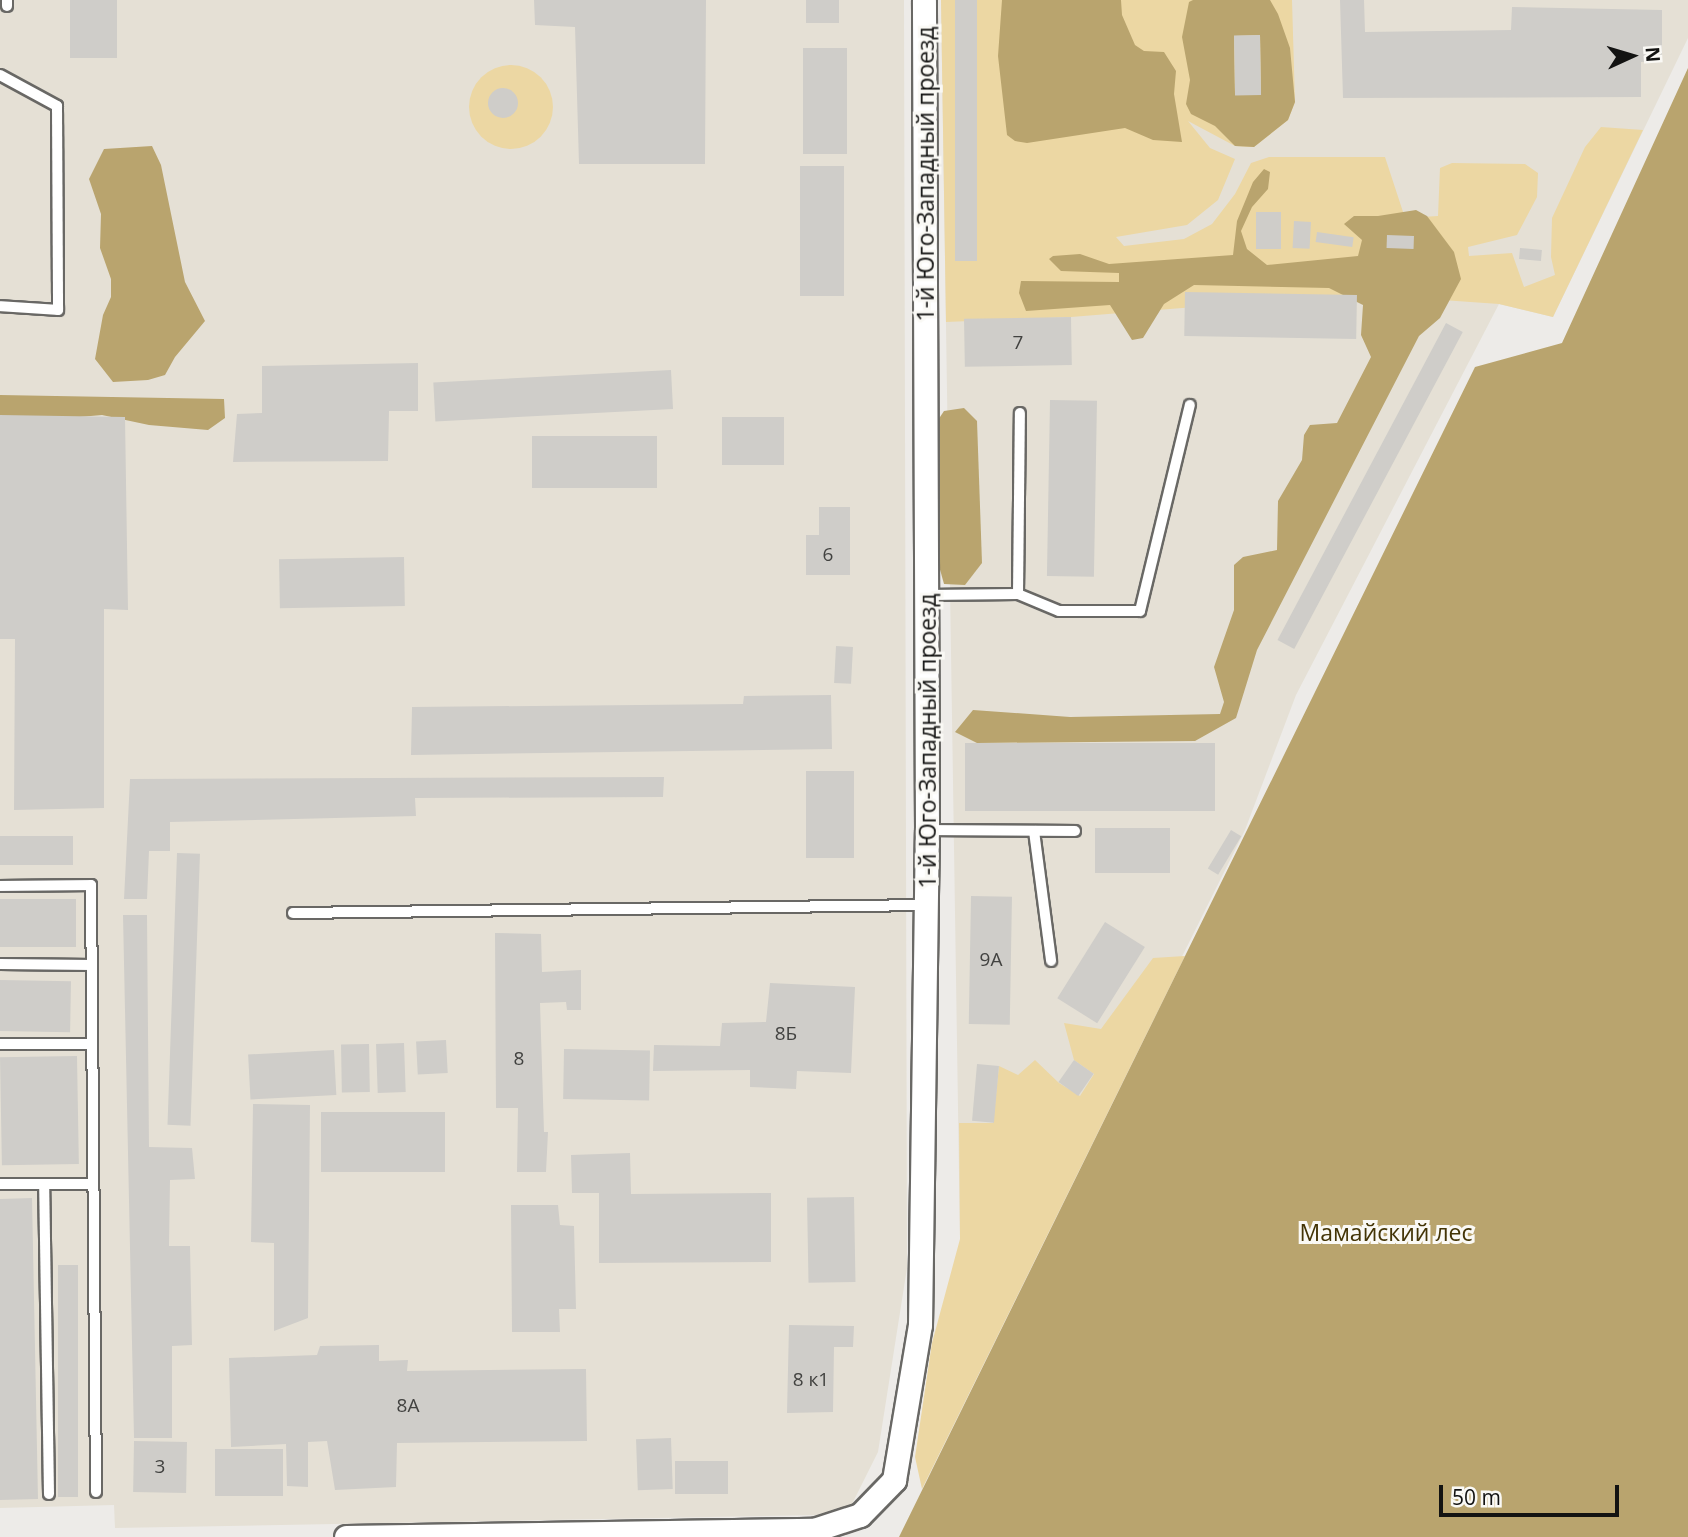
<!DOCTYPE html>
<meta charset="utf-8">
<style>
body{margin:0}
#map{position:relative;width:1688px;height:1537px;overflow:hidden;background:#edebe8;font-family:"Open Sans",sans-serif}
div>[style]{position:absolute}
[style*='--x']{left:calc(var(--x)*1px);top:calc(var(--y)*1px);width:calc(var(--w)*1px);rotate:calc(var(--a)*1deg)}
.built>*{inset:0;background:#e5e0d5}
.green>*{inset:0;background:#ecd7a3}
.round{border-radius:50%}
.forest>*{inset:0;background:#b9a46e}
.building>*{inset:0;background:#cfcdc9;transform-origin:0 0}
.roads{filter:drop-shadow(2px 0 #696865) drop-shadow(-2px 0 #696865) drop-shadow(0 2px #696865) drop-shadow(0 -2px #696865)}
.lane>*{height:10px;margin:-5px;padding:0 5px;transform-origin:5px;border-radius:5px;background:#fff}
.street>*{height:23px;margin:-11.5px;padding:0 11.5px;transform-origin:11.5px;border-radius:11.5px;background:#fff}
span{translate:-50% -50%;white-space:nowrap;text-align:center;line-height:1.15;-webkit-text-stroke:6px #faf9f5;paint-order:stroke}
.number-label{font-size:19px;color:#424240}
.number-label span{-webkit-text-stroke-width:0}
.street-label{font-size:23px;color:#131312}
.park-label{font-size:23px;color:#433406}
.north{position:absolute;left:1597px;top:21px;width:70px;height:70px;-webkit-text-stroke:5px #faf9f5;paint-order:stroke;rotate:86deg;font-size:19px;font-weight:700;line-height:28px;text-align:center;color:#131312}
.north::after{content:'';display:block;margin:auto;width:24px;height:32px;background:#131312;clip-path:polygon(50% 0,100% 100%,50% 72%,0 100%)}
.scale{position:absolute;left:1439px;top:1485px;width:180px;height:32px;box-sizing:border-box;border:4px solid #131312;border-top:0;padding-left:9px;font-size:21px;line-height:24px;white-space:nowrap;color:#131312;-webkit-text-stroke:5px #faf9f5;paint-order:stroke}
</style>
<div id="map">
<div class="built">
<i style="clip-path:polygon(0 0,904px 0,907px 1268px,878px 1452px,851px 1506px,821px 1515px,115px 1528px,114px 1505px,0 1508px)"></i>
<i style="clip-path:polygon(941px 0,1688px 0,1688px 38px,1553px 317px,1499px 304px,1296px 695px,1245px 830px,1043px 1236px,960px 1239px)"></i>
</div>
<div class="green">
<i style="clip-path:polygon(941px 0,1292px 0,1295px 102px,1288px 120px,1254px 147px,1235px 146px,1188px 121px,1210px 148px,1235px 159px,1218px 200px,1187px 225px,1116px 237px,1124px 246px,1184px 239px,1212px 224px,1235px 194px,1251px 163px,1269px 157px,1385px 157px,1405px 218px,1438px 216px,1440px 168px,1452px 163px,1525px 164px,1538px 173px,1537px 197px,1517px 235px,1468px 247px,1469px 256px,1512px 253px,1524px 287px,1555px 275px,1551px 257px,1552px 218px,1585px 147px,1601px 127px,1643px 130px,1553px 317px,1499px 304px,1357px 294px,1071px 317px,946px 322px)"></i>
<i class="round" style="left:469px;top:65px;width:84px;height:84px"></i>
<i style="clip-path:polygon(1185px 956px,922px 1489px,915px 1457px,932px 1343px,960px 1239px,959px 1123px,993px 1123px,999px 1066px,1018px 1075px,1035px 1060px,1059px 1083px,1080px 1096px,1094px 1074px,1074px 1060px,1064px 1023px,1101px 1029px,1153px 958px)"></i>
</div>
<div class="forest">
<i style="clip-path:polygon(1002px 0,1121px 0,1122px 15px,1135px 45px,1144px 51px,1164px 52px,1176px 71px,1174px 94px,1182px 142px,1153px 140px,1125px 128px,1027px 143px,1015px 141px,1007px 135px,998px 56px)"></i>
<i style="clip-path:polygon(evenodd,1193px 0,1270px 0,1278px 14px,1290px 48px,1295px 102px,1288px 120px,1254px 147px,1235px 146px,1215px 126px,1191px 114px,1186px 104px,1190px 80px,1182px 37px,1189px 2px,1193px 0,1260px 35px,1261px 94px,1235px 95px,1234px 36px,1260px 35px)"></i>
<i style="clip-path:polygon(1688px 68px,1688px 1537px,899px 1537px,1475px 367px,1562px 343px)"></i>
<i style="clip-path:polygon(152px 146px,161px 165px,185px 282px,205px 321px,175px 357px,165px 375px,148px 380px,113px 382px,95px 359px,103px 315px,111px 297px,111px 279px,100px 248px,101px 214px,89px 179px,104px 149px)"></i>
<i style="clip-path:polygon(1264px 169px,1270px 172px,1268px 189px,1252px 207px,1241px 231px,1247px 249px,1267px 265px,1358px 256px,1362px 240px,1344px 224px,1354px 216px,1378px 216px,1416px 210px,1427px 216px,1454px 252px,1461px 279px,1440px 318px,1419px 336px,1257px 650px,1236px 718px,1195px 741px,977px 743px,955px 732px,973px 710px,1070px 717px,1220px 714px,1224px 702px,1214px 667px,1234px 610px,1234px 565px,1243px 557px,1277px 550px,1278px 501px,1302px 460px,1304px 435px,1310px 425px,1337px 423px,1371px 357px,1361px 335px,1363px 305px,1329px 288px,1194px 285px,1164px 304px,1143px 338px,1132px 340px,1110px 305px,1026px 311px,1019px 293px,1021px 281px,1119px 282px,1119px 273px,1061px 271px,1049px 259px,1053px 256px,1080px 254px,1109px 264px,1233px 255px,1237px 221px,1253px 182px)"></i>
<i style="clip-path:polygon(0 395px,224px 399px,225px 418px,208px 430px,149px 425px,102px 415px,0 424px)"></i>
<i style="clip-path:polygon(964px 408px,977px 421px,982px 563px,965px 585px,944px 584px,939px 566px,938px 420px,944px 411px)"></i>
</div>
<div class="building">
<i style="left:70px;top:0;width:47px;height:58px"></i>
<i style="clip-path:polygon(534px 0,706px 0,705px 164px,579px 164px,575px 27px,535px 25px)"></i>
<i style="left:806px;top:0;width:33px;height:23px"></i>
<i style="left:955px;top:0;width:22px;height:261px"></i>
<i style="clip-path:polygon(1340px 0,1364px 0,1365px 32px,1511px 30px,1512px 7px,1662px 10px,1662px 60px,1641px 62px,1641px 97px,1343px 98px)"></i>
<i style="left:1260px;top:35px;width:60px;height:26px;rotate:89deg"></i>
<i style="left:803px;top:48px;width:44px;height:106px"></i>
<i class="round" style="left:488px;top:88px;width:30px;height:30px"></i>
<i style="left:800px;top:166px;width:44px;height:130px"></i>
<i style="left:1256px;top:212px;width:25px;height:37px"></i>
<i style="left:1294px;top:221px;width:17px;height:27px;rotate:3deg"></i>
<i style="left:1317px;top:232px;width:37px;height:10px;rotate:8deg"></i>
<i style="left:1387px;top:235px;width:27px;height:13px;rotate:2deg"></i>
<i style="left:1520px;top:248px;width:22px;height:11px;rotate:5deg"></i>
<i style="left:1185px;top:292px;width:172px;height:44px;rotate:1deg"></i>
<i style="left:1071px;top:317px;width:48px;height:107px;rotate:89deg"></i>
<i style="left:1446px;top:323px;width:19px;height:359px;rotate:28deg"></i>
<i style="clip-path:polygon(418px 363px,418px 411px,389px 411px,388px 461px,233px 462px,237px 414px,262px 413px,262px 366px)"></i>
<i style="left:671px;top:370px;width:39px;height:238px;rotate:87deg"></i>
<i style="left:1050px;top:400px;width:47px;height:176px;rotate:1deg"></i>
<i style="clip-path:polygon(0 415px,125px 417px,128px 610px,104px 609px,104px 808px,14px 810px,15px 639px,0 639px)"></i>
<i style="left:722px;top:417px;width:62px;height:48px"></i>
<i style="left:657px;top:436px;width:52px;height:125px;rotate:90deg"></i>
<i style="clip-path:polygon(819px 507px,850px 507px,850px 575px,806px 575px,806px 535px,819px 535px)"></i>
<i style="left:404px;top:557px;width:49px;height:125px;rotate:89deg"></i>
<i style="left:836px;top:646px;width:17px;height:37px;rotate:3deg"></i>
<i style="clip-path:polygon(831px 695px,832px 749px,411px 755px,412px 707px,743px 704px,744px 696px)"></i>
<i style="left:965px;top:743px;width:250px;height:68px"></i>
<i style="left:806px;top:771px;width:48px;height:87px"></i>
<i style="clip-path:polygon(664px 777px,663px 797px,415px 798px,416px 816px,170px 822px,170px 851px,149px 851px,147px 899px,124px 899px,130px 779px)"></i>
<i style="left:1095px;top:828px;width:75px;height:45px"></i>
<i style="left:1231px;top:830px;width:12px;height:45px;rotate:31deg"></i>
<i style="left:73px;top:836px;width:29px;height:73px;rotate:90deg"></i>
<i style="left:177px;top:853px;width:23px;height:272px;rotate:2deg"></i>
<i style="left:971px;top:896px;width:41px;height:128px;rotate:1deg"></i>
<i style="left:0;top:899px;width:76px;height:48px"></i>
<i style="clip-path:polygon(123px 915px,147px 915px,149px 1147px,192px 1148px,195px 1179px,170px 1180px,169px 1246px,190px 1246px,192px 1345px,172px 1346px,172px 1438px,134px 1438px)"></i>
<i style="left:1105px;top:922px;width:47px;height:90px;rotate:32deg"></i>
<i style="clip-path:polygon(495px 933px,541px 934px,542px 972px,581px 970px,581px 1010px,567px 1010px,566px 1002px,540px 1003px,544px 1132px,548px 1132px,546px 1172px,517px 1172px,518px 1108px,496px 1108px)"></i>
<i style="left:0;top:980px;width:71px;height:51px;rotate:1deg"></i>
<i style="clip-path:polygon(770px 983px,855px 987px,851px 1073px,797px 1071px,796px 1089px,750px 1087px,750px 1070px,653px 1071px,654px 1045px,720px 1046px,722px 1023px,766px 1022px)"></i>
<i style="left:446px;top:1040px;width:33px;height:30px;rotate:87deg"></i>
<i style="left:404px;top:1043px;width:49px;height:28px;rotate:88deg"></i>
<i style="left:369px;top:1044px;width:48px;height:28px;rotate:89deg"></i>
<i style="left:564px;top:1049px;width:86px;height:50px;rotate:1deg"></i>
<i style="left:334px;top:1050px;width:45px;height:86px;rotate:87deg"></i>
<i style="left:77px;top:1056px;width:108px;height:77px;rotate:89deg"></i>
<i style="left:1074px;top:1060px;width:24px;height:27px;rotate:35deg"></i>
<i style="left:977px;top:1064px;width:22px;height:57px;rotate:5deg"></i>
<i style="clip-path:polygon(253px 1104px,310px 1105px,308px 1318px,274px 1331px,274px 1243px,251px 1242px)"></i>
<i style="left:321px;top:1112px;width:124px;height:60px"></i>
<i style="clip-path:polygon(630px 1153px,631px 1194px,771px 1193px,771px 1262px,599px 1263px,599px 1193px,572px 1193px,571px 1155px)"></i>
<i style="left:854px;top:1197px;width:85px;height:47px;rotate:89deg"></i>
<i style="clip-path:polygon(32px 1198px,38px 1499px,0 1500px,0 1199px)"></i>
<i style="clip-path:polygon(511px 1205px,558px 1205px,560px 1225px,574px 1226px,576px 1309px,559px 1309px,560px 1332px,512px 1332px)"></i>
<i style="left:58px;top:1265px;width:20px;height:232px"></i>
<i style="clip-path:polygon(789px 1325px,854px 1326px,853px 1347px,834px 1347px,833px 1412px,787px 1413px)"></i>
<i style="clip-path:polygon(379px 1345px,379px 1361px,408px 1360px,407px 1371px,586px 1369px,587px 1441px,397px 1443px,396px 1487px,335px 1490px,327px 1441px,308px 1442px,308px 1487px,287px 1486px,286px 1444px,231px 1447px,229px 1358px,317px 1355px,320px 1346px)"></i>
<i style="left:671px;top:1438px;width:51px;height:35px;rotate:88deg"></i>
<i style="left:134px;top:1441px;width:53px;height:51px;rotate:1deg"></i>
<i style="left:283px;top:1449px;width:47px;height:68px;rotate:90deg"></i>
<i style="left:675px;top:1461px;width:53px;height:33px"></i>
</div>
<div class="roads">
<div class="lane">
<i style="--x:7;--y:6;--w:6;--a:-90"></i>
<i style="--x:0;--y:75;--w:65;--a:28.5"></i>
<i style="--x:57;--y:106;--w:204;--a:89.7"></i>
<i style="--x:58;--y:310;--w:58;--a:-176.1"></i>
<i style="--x:1018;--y:594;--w:44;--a:22.5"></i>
<i style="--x:1059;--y:611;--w:81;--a:0"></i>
<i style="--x:1140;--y:611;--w:212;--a:-76.4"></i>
<i style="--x:927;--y:595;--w:91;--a:-0.6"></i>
<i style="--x:1018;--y:594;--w:181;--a:-89.4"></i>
<i style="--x:927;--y:830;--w:148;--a:0.4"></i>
<i style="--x:1034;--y:831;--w:131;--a:82.5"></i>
<i style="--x:0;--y:886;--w:91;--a:-0.6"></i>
<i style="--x:91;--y:885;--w:607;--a:89.53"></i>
<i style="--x:293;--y:913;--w:633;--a:-0.72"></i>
<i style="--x:0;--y:964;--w:92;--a:0.6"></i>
<i style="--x:0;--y:1044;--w:92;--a:0"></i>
<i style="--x:0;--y:1184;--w:44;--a:0"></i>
<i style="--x:49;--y:1494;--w:310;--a:-90.9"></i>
<i style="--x:44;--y:1184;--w:49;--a:0"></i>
</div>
<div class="street">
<i style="--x:346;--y:1537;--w:468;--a:-0.9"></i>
<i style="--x:814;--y:1530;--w:48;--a:-18.1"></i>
<i style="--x:860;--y:1515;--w:49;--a:-45.8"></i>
<i style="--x:894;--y:1480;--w:157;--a:-80.5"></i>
<i style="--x:920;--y:1325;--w:495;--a:-89.2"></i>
<i style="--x:927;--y:830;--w:830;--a:-90.21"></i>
</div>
</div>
<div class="number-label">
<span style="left:1018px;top:343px">7</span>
<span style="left:828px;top:555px">6</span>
<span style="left:991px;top:960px">9А</span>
<span style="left:786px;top:1034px">8Б</span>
<span style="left:519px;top:1059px">8</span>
<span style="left:811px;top:1380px">8 к1</span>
<span style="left:408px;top:1406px">8А</span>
<span style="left:160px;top:1467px">3</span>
</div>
<div class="street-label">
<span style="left:925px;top:174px;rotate:-90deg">1-й Юго-Западный проезд</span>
<span style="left:927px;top:741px;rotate:-90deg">1-й Юго-Западный проезд</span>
</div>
<div class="park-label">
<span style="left:1386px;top:1232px">Мамайский лес</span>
</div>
<div class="north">N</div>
<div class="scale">50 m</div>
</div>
